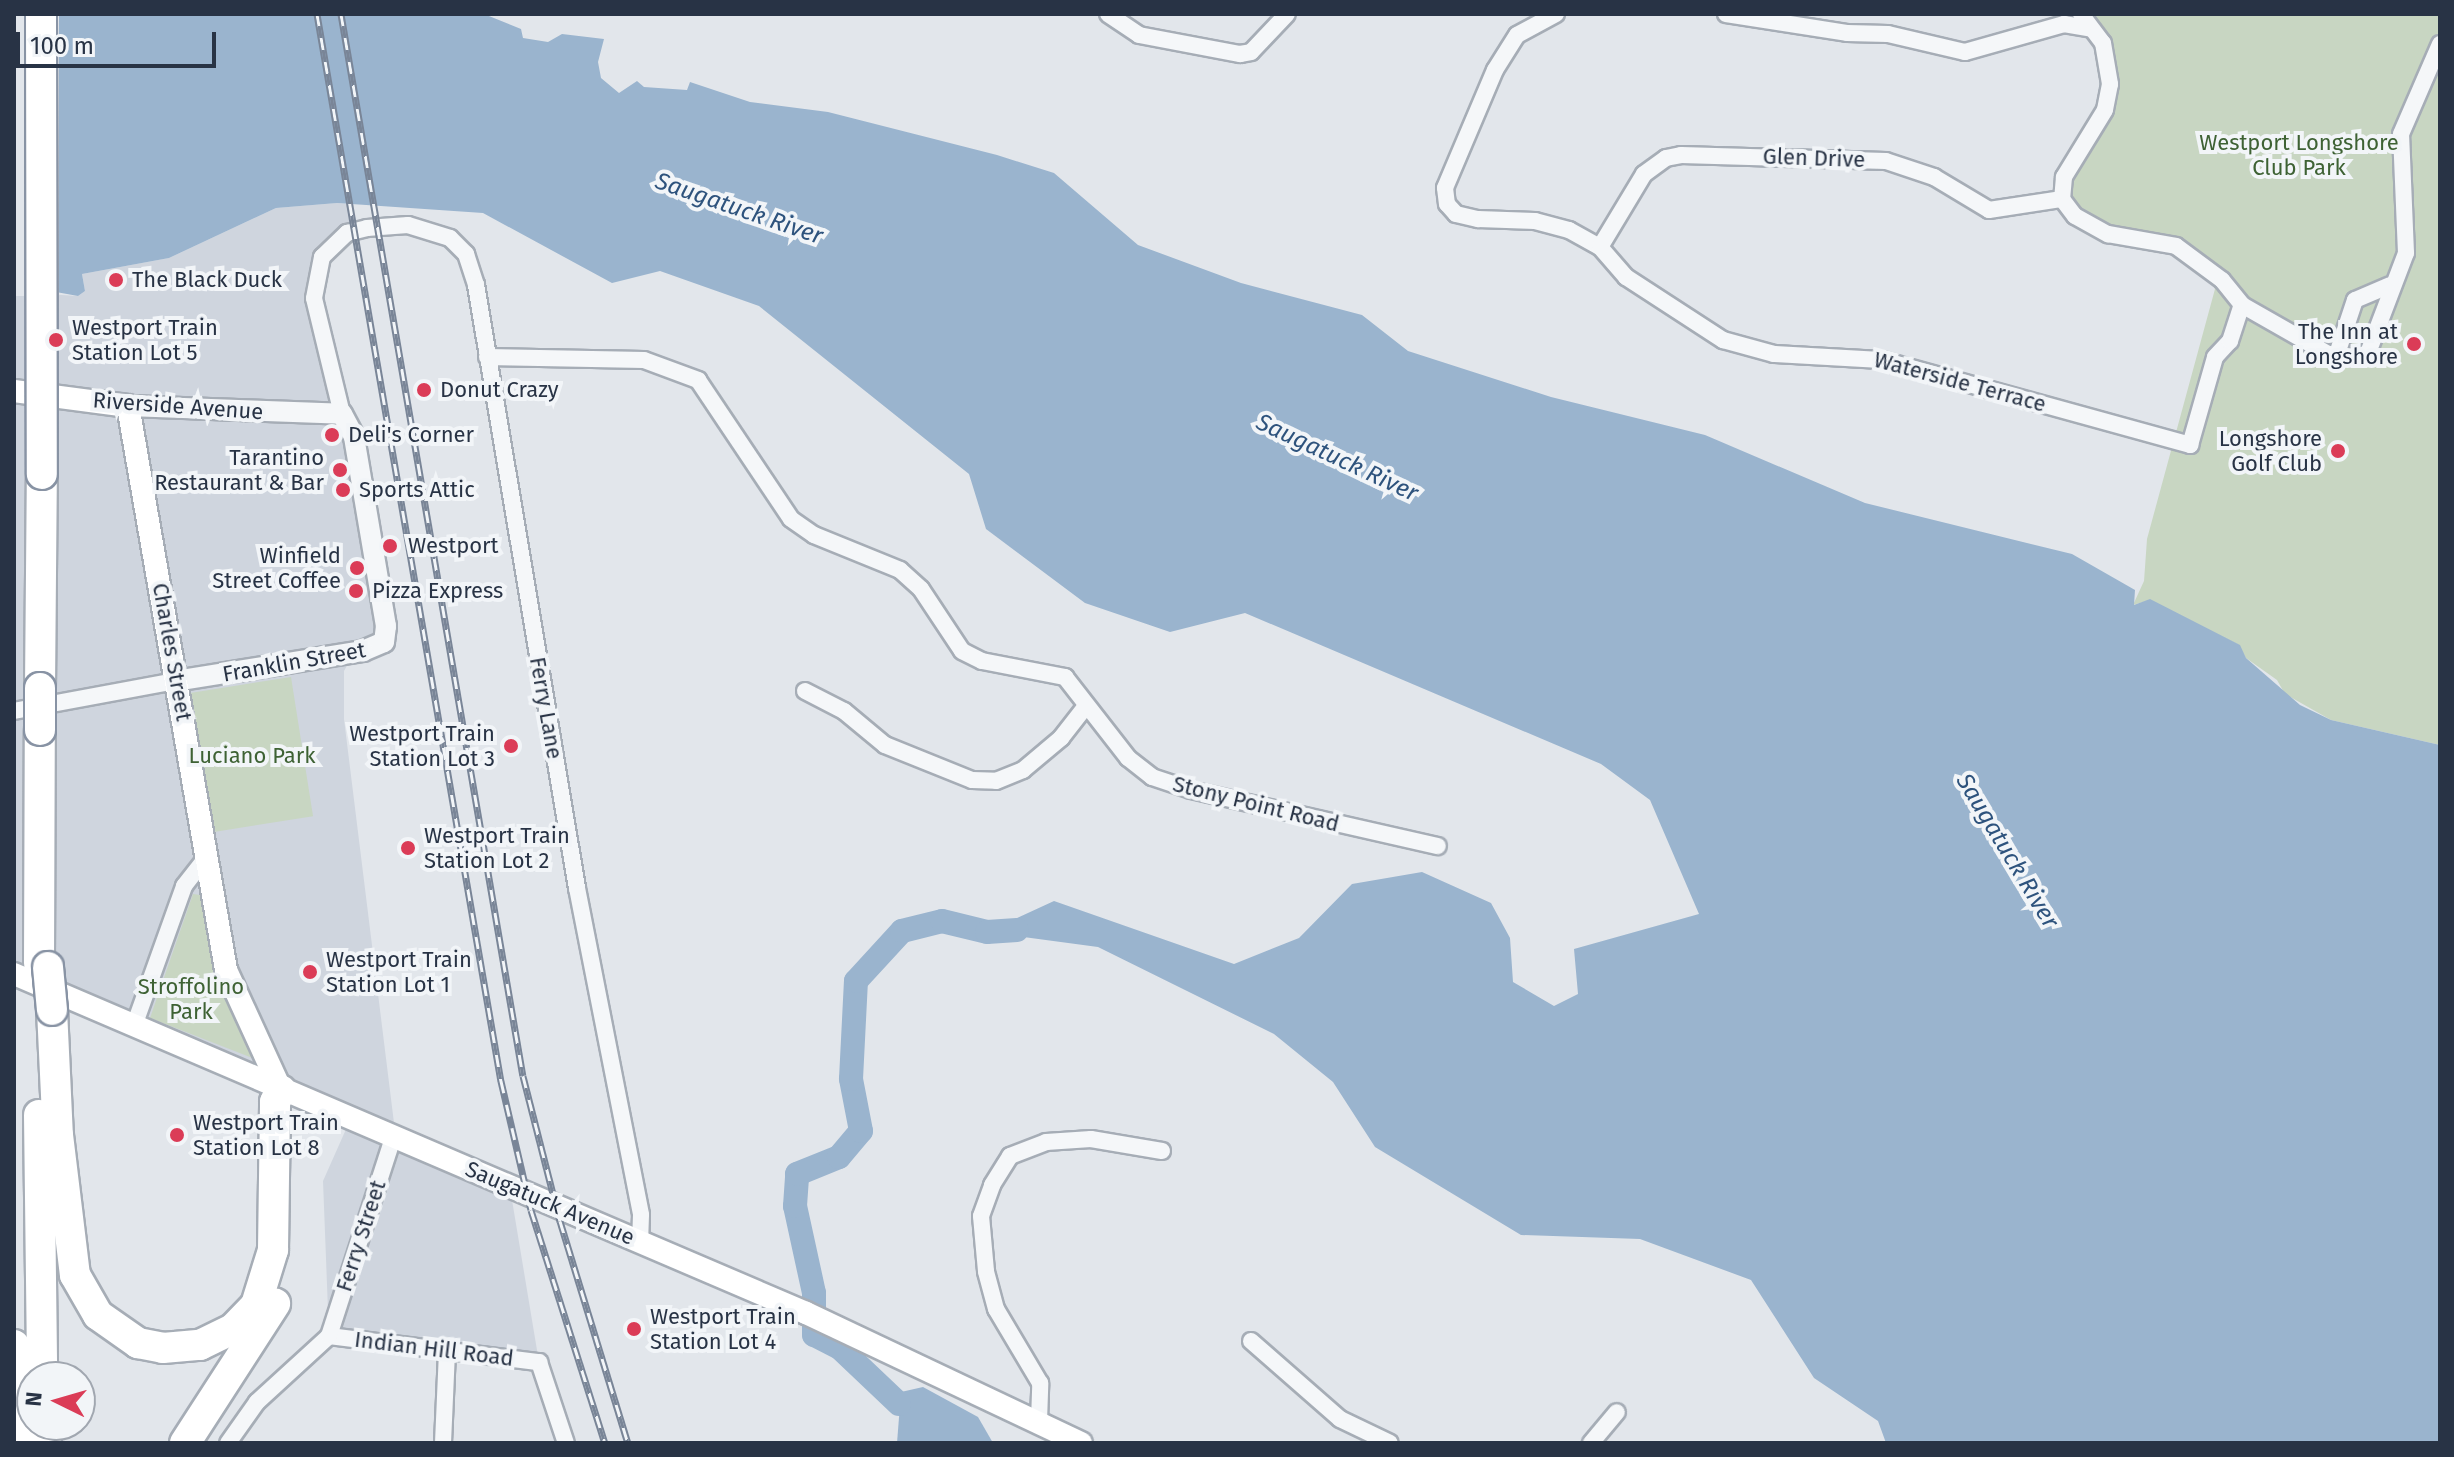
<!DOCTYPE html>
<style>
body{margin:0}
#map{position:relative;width:2454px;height:1457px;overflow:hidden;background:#e2e6eb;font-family:"Fira Sans",sans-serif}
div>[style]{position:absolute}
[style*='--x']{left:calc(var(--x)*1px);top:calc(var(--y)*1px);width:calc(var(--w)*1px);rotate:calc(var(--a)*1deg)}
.built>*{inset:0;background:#cfd5de}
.green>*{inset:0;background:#c8d6c2;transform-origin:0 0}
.water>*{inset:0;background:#9ab4ce}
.pier>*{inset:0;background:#e2e6eb;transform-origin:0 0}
.river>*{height:24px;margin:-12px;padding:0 12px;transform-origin:12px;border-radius:12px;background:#9ab4ce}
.roads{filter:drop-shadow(2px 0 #a6adb6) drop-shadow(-2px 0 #a6adb6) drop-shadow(0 2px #a6adb6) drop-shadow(0 -2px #a6adb6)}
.minor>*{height:16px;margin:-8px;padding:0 8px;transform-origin:8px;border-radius:8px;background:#f5f7f9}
.tertiary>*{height:20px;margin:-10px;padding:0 10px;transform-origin:10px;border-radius:10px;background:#f5f7f9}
.secondary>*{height:22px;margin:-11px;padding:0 11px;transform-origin:11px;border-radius:11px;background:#fff}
.motorway>*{height:30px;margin:-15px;padding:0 15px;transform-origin:15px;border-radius:15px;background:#fff}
.rail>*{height:7px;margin-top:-3.5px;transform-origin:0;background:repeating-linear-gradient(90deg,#f2f5f8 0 12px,#798597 0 24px);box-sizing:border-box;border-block:2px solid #798597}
.bridges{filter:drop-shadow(2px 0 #8893a4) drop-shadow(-2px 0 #8893a4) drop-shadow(0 2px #8893a4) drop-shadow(0 -2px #8893a4)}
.motorway-bridge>*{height:30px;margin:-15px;padding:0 15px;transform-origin:15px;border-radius:15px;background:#fff}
.dots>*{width:22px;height:22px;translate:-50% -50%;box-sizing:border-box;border:4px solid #f2f5f8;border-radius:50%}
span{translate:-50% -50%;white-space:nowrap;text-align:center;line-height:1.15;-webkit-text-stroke:8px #f2f5f8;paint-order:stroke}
.park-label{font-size:22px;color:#3e6234}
.street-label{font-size:22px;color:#283345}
.poi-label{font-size:22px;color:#283345}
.left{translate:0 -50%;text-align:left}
.right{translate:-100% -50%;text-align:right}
.water-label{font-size:24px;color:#2e537d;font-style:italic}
.frame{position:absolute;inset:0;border:16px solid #283345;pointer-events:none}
.north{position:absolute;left:16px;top:1361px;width:80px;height:80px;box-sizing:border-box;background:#f2f5f8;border:2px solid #a1a7b0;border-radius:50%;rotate:275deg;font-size:22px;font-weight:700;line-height:32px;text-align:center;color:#283345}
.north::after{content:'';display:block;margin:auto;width:28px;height:36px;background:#db3c57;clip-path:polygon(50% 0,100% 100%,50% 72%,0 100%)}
.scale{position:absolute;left:16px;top:32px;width:200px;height:36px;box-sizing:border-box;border:4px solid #283345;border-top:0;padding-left:10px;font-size:24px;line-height:28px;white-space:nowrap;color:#283345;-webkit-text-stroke:6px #f2f5f8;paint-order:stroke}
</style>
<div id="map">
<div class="built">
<i style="clip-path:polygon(337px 203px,347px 204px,352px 230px,314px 277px,386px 626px,354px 653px,344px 671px,344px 719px,395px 1131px,510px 1188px,539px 1362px,329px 1336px,323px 1181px,351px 1118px,14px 974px,14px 292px,78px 296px,85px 291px,82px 274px,169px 258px,276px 208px)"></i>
</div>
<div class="green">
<i style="clip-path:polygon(2082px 14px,2440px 14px,2440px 745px,2331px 720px,2285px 694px,2277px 680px,2246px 658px,2239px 645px,2150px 600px,2133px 605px,2144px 581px,2147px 539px,2215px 289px,2197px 257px,2081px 216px,2068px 196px,2075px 166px,2097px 136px,2117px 90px,2118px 70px)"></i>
<i style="left:291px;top:677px;width:141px;height:102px;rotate:81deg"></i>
<i style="clip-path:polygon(193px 894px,200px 895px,215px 969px,255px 1059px,150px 1018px)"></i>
</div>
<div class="water">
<i style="clip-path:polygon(14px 14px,484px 14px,521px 29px,523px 38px,548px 42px,562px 34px,604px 39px,598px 62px,601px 78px,619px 93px,637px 81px,644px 87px,687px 90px,690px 82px,750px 102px,828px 112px,997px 155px,1054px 173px,1138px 245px,1241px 283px,1362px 315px,1408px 351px,1551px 397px,1705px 435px,1865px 503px,2072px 554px,2135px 590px,2134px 605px,2150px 599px,2240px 645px,2246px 658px,2300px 705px,2331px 720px,2440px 745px,2440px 1443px,1886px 1443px,1878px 1421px,1814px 1378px,1751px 1280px,1640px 1239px,1521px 1235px,1375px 1147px,1333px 1082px,1274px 1034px,1098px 947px,987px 932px,1054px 901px,1234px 964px,1299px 938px,1352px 884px,1422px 872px,1491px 903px,1510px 938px,1513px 982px,1554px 1006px,1578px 994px,1574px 949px,1699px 914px,1650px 800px,1601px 764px,1245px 613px,1170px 632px,1085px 603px,986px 529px,969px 474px,759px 306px,660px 271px,612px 283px,483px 213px,337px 203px,276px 208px,169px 258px,82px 274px,85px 291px,78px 296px,56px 292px)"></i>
<i style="clip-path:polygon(923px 1387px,978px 1417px,993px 1443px,897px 1443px,901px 1392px)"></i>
</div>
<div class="pier">
<i style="left:14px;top:14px;width:45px;height:282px"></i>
</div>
<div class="river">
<i style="--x:899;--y:1404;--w:81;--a:-136.5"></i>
<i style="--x:840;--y:1348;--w:29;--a:-153"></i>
<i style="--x:814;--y:1335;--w:42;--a:-90"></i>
<i style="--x:814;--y:1293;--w:89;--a:-102.3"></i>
<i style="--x:795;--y:1206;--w:32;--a:-86"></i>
<i style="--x:797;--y:1174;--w:45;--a:-22"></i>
<i style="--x:839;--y:1157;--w:34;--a:-50"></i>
<i style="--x:861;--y:1131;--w:53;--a:-100.9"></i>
<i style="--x:851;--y:1079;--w:98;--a:-87.1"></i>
<i style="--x:856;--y:981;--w:68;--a:-47.4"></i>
<i style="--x:902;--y:931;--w:41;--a:-14"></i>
<i style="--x:942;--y:921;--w:46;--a:13.7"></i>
<i style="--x:987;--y:932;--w:30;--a:-4"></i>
</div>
<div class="roads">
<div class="minor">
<i style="--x:1108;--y:14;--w:37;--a:34"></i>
<i style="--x:1139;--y:35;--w:103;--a:10.7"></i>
<i style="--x:1240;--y:54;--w:11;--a:-10"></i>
<i style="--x:1251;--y:52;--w:52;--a:-46.5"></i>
<i style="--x:1556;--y:14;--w:44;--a:151.7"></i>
<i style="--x:1517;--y:35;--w:41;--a:122.2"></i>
<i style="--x:1495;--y:70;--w:128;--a:113"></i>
<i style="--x:1445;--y:188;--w:16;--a:83"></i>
<i style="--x:1447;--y:204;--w:13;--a:48"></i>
<i style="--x:1456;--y:214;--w:23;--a:13"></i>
<i style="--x:1478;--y:219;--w:57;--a:2"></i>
<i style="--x:1535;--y:221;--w:35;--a:15"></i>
<i style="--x:1569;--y:230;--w:35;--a:29"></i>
<i style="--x:1600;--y:247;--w:40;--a:49"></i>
<i style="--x:1626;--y:277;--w:116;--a:33"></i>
<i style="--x:1723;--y:340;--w:53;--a:15.4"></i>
<i style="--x:1774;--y:354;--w:108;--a:3.2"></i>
<i style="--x:1882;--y:360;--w:320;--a:15.4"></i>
<i style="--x:2190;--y:445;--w:91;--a:-74.1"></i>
<i style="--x:2215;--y:357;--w:22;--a:-47"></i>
<i style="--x:2230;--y:341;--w:38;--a:-72"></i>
<i style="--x:1726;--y:14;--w:122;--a:8.9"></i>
<i style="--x:1847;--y:33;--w:41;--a:1.4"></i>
<i style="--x:1888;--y:34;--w:79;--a:13.2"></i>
<i style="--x:1965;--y:52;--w:103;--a:-15.8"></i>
<i style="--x:2064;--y:24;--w:27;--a:10"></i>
<i style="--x:2081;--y:14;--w:36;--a:53"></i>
<i style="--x:2103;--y:43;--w:42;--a:80.3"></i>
<i style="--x:2110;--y:84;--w:26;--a:101"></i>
<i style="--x:2105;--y:110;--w:79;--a:121.5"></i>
<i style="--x:2064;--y:177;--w:22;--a:95"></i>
<i style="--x:2062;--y:199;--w:21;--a:53"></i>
<i style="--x:2075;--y:216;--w:38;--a:29"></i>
<i style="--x:2108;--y:234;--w:69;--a:10"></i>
<i style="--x:2176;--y:246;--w:57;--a:36.5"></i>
<i style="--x:2222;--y:280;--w:32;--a:51"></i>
<i style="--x:2242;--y:305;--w:99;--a:29.7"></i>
<i style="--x:2328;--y:354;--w:24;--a:9"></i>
<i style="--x:2352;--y:358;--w:17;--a:-17"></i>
<i style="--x:2368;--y:353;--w:107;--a:-69.2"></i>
<i style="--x:2406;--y:253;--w:119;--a:-92.4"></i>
<i style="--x:2401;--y:134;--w:98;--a:-66.6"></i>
<i style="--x:1600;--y:247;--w:85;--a:-58.9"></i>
<i style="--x:1644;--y:174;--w:27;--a:-36"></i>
<i style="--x:1666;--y:158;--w:15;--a:-11"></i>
<i style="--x:1681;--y:155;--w:205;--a:1.7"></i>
<i style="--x:1886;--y:161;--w:51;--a:18.4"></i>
<i style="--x:1934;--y:177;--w:64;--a:31"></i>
<i style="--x:1989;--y:210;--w:74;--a:-8.6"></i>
<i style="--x:487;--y:357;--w:157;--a:1.1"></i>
<i style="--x:644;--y:360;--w:58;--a:20.3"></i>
<i style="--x:698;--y:380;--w:167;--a:56.2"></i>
<i style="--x:791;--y:519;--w:28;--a:35"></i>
<i style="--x:814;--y:535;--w:93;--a:22.1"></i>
<i style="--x:900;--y:570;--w:28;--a:42"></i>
<i style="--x:921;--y:589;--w:74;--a:56.5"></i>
<i style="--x:962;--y:651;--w:22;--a:27"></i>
<i style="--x:982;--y:661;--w:85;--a:10.9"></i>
<i style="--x:1065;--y:677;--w:103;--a:52.1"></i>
<i style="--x:1128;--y:758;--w:31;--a:38"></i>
<i style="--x:1152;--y:777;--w:41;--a:18.4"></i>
<i style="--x:1191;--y:790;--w:253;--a:12.8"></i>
<i style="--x:2336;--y:357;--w:60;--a:-71.6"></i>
<i style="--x:2355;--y:300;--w:38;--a:-23"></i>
<i style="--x:342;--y:414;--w:119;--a:-103.6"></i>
<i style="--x:314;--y:298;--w:42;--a:-79"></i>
<i style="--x:322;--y:257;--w:35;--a:-44"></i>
<i style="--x:347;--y:233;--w:21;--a:-14"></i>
<i style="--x:367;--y:228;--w:41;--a:-4.2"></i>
<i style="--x:408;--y:225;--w:44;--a:17.2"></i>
<i style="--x:450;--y:238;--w:23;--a:45"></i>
<i style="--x:466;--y:254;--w:33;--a:72"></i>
<i style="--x:476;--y:285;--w:611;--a:80.49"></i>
<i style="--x:577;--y:888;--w:333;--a:78.9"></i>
<i style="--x:641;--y:1215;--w:26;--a:92"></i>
<i style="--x:805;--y:691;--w:44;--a:27.1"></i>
<i style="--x:844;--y:711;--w:53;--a:39.7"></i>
<i style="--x:885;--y:745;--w:94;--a:21.9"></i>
<i style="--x:972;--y:780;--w:24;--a:2"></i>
<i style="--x:996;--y:781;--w:29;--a:-22"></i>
<i style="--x:1023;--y:770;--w:50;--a:-40.1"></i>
<i style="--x:1061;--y:738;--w:39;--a:-52"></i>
<i style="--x:14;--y:711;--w:165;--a:-10.5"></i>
<i style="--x:134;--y:1026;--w:149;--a:-70.3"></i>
<i style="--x:184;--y:886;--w:36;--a:-52"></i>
<i style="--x:329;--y:1336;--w:212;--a:7.1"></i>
<i style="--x:539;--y:1362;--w:85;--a:71.6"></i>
<i style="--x:1251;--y:1341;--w:118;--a:41.2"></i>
<i style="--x:1340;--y:1419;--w:55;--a:25.6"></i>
<i style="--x:1039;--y:1421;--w:38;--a:-88"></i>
<i style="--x:1040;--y:1383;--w:86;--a:-120.7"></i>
<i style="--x:996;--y:1309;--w:39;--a:-105"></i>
<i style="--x:986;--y:1271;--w:55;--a:-95.2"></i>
<i style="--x:981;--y:1216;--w:33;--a:-70"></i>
<i style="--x:992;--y:1185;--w:34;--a:-58"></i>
<i style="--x:1010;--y:1156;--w:39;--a:-21"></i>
<i style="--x:1046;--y:1142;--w:45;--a:-3.8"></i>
<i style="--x:1091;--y:1139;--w:72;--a:9.6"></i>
<i style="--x:228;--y:1443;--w:50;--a:-54.7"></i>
<i style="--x:257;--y:1402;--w:98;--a:-42.5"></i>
<i style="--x:329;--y:1336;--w:211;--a:-72.1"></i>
<i style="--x:443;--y:1443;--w:90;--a:-87.5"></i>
<i style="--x:1591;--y:1443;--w:40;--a:-50"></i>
</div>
<div class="tertiary">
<i style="--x:128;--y:406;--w:214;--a:2.1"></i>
<i style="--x:342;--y:414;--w:26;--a:62"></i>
<i style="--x:354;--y:437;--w:192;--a:80.4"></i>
<i style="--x:386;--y:626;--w:16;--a:97"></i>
<i style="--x:384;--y:642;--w:23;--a:157"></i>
<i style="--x:363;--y:651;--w:189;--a:170.9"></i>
</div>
<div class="secondary">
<i style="--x:14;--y:391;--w:115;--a:7.5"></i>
<i style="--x:128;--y:406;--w:572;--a:80.14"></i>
<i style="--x:226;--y:970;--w:132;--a:65.4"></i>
<i style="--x:14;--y:974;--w:862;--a:23.17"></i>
<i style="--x:806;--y:1313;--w:304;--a:25.3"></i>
</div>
<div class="motorway">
<i style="--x:40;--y:688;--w:214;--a:-89.5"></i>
<i style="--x:39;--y:963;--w:233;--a:-89.8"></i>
<i style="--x:52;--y:1010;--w:125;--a:87.3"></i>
<i style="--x:58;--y:1135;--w:141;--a:83.1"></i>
<i style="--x:75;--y:1275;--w:46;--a:60.1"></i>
<i style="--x:98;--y:1315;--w:49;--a:35"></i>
<i style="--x:138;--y:1343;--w:25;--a:11"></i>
<i style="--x:163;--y:1348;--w:37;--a:-5"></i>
<i style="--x:200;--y:1345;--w:37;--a:-26"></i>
<i style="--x:233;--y:1329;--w:33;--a:-46"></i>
<i style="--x:256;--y:1305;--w:58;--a:-72.8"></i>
<i style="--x:273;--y:1250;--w:148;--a:-89.2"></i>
<i style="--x:275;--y:1102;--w:13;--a:-63"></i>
<i style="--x:39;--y:1115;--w:262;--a:89.3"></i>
<i style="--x:14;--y:1345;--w:98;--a:87.1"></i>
<i style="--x:45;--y:1425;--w:18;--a:87"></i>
<i style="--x:185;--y:1443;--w:166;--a:-57.1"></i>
</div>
</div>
<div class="rail">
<i style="--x:317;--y:14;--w:1083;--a:80.22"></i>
<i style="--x:501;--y:1081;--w:132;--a:76.9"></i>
<i style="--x:531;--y:1210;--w:244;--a:72.4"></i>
<i style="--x:341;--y:14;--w:1077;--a:80.28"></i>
<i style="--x:523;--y:1076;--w:150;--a:75.7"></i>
<i style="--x:560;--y:1221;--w:232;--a:73"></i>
</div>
<div class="bridges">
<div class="motorway-bridge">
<i style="--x:41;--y:14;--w:460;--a:89.9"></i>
<i style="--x:40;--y:730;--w:42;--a:-90"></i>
<i style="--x:48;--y:967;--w:43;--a:84.7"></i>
</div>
</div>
<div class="dots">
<i style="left:116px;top:280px;background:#db3c57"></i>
<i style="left:56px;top:340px;background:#db3c57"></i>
<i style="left:2414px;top:344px;background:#db3c57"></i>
<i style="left:424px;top:390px;background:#db3c57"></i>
<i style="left:332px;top:435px;background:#db3c57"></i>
<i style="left:2338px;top:451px;background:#db3c57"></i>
<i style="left:340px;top:470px;background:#db3c57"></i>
<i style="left:343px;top:490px;background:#db3c57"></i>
<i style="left:390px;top:546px;background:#db3c57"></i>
<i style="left:357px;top:568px;background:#db3c57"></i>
<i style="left:356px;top:591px;background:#db3c57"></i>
<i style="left:511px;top:746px;background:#db3c57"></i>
<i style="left:408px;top:848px;background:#db3c57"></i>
<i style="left:310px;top:972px;background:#db3c57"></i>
<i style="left:177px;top:1135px;background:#db3c57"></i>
<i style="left:634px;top:1329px;background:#db3c57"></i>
</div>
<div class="park-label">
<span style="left:2299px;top:155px">Westport Longshore<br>Club Park</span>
<span style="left:252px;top:756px">Luciano Park</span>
<span style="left:191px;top:999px">Stroffolino<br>Park</span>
</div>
<div class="street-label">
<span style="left:1814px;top:158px;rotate:2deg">Glen Drive</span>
<span style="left:1960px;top:382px;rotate:15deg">Waterside Terrace</span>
<span style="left:178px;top:406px;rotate:4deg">Riverside Avenue</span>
<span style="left:172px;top:652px;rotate:80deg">Charles Street</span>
<span style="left:294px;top:662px;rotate:-10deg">Franklin Street</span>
<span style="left:546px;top:708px;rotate:80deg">Ferry Lane</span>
<span style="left:1256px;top:804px;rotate:14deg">Stony Point Road</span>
<span style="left:550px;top:1203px;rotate:23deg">Saugatuck Avenue</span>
<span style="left:361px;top:1236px;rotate:-72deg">Ferry Street</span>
<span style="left:434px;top:1349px;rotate:7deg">Indian Hill Road</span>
</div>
<div class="poi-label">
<span class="left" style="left:132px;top:280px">The Black Duck</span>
<span class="left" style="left:72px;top:340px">Westport Train<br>Station Lot 5</span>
<span class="right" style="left:2398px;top:344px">The Inn at<br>Longshore</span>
<span class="left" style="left:440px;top:390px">Donut Crazy</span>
<span class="left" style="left:348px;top:435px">Deli's Corner</span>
<span class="right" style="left:2322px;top:451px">Longshore<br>Golf Club</span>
<span class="right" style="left:324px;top:470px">Tarantino<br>Restaurant &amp; Bar</span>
<span class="left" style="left:359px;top:490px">Sports Attic</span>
<span class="left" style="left:408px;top:546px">Westport</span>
<span class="right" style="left:341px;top:568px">Winfield<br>Street Coffee</span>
<span class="left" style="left:372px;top:591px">Pizza Express</span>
<span class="right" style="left:495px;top:746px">Westport Train<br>Station Lot 3</span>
<span class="left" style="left:424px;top:848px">Westport Train<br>Station Lot 2</span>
<span class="left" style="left:326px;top:972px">Westport Train<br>Station Lot 1</span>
<span class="left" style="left:193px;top:1135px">Westport Train<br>Station Lot 8</span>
<span class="left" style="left:650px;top:1329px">Westport Train<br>Station Lot 4</span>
</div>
<div class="water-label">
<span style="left:739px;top:209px;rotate:19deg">Saugatuck River</span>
<span style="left:1337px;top:458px;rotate:25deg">Saugatuck River</span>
<span style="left:2007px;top:851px;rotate:59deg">Saugatuck River</span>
</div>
<div class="frame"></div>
<div class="north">N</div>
<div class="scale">100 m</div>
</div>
